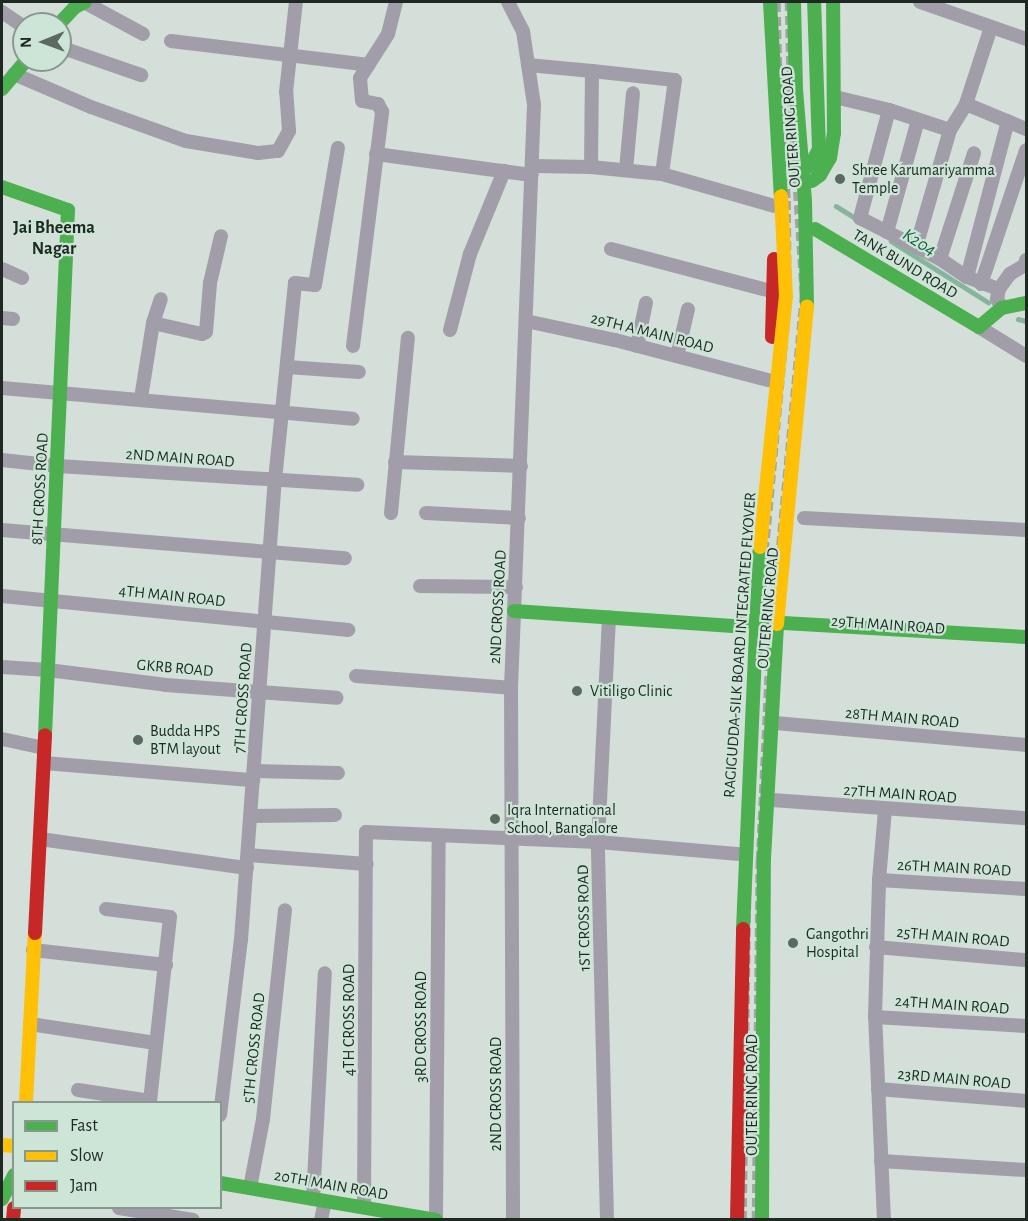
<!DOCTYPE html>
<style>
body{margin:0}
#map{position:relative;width:1028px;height:1221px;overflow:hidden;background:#d3dfd8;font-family:"Alegreya Sans",sans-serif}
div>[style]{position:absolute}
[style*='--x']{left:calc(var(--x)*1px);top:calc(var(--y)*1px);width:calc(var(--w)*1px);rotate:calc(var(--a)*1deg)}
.stream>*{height:4.5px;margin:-2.25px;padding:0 2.25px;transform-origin:2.25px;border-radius:2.25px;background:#85b59c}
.street>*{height:14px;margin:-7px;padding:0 7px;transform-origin:7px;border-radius:7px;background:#a29ea9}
.fast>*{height:14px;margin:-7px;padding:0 7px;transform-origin:7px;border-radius:7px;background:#4caf50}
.slow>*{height:14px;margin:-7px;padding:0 7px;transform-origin:7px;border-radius:7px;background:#ffc107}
.jam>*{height:14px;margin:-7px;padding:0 7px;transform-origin:7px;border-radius:7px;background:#c62828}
.rail>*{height:4.5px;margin-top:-2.25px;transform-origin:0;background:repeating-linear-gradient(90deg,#a1a4a5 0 9px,transparent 0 13.5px)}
.fast-bridge>*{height:14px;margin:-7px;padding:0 7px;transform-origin:7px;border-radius:7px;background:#4caf50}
.slow-bridge>*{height:14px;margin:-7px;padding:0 7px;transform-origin:7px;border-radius:7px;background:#ffc107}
.jam-bridge>*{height:14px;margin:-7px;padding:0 7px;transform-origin:7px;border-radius:7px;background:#c62828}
.dots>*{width:16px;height:16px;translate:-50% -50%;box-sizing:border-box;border:3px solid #cde5d7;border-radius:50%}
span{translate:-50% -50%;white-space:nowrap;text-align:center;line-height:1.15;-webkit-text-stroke:4.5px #cde5d7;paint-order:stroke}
.street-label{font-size:16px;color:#1f2823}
.poi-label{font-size:16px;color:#1f2823}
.left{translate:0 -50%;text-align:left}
.neighbourhood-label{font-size:18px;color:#1f2823;font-weight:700}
.water-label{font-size:18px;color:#0b5c3e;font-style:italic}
.frame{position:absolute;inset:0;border:3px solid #1f2823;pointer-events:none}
.legend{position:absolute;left:12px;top:1101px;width:210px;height:108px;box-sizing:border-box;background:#cde5d7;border:2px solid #87998f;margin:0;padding:8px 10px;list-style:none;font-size:18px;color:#1f2823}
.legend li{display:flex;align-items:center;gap:12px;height:30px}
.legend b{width:30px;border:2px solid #87998f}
.north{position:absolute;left:12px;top:12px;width:60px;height:60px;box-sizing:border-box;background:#cde5d7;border:2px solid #87998f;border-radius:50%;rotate:269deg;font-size:16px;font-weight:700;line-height:24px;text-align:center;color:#1f2823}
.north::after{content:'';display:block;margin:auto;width:21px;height:27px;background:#5e6862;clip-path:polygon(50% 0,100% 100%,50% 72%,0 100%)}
</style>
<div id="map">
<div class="stream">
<i style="--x:836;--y:206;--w:25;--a:32"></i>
<i style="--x:891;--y:241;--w:115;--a:32.2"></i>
<i style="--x:1018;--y:319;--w:8;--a:14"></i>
</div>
<div class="street">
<i style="--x:84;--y:2;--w:67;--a:28.5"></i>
<i style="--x:508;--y:2;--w:33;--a:63"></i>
<i style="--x:523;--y:31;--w:75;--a:81.5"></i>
<i style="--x:534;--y:105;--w:583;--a:92.26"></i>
<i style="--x:511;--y:688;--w:532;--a:89.78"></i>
<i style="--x:920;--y:2;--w:112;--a:19.2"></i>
<i style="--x:2;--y:12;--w:27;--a:34"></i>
<i style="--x:991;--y:27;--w:81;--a:108"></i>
<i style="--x:966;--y:104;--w:65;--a:22.6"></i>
<i style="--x:171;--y:41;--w:199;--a:6.9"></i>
<i style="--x:60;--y:47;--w:86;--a:19.1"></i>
<i style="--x:528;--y:65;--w:64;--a:5.4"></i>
<i style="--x:14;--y:74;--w:84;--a:23.2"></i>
<i style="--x:91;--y:107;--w:101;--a:19.7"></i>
<i style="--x:186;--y:141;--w:73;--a:9.5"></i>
<i style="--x:258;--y:153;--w:20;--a:-6"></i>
<i style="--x:278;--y:151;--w:23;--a:-61"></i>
<i style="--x:289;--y:131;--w:39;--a:-94"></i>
<i style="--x:286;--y:92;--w:91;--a:-83.7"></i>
<i style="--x:835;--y:97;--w:56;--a:13.5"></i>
<i style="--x:889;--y:110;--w:64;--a:18.2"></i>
<i style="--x:889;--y:110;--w:112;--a:105"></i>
<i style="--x:860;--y:218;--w:90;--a:27.1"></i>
<i style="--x:940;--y:259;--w:32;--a:34"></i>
<i style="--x:967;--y:277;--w:34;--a:21"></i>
<i style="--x:376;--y:154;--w:157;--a:7.7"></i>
<i style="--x:532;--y:166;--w:59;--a:1"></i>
<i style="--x:591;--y:167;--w:71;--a:5.6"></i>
<i style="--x:662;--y:174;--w:116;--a:15.9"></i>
<i style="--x:591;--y:167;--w:96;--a:-89.4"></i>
<i style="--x:592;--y:71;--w:83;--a:6.2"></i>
<i style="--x:675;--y:80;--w:95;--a:97.9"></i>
<i style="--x:626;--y:170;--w:77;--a:-84.8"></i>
<i style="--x:887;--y:232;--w:116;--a:-74.5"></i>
<i style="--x:916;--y:247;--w:122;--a:-73.8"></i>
<i style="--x:950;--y:130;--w:31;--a:-58"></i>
<i style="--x:611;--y:249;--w:170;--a:14.7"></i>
<i style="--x:940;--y:259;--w:111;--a:-72.2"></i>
<i style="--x:2;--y:269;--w:22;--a:24"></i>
<i style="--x:967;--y:277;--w:161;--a:-75.3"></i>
<i style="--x:981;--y:284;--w:141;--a:-71.4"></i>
<i style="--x:1002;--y:308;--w:10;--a:-119"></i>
<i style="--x:997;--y:299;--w:10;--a:-79"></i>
<i style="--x:999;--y:289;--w:19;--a:-54"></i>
<i style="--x:1010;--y:274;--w:17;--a:-31"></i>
<i style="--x:1025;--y:265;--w:5;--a:-79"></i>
<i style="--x:2;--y:318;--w:11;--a:5"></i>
<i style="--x:526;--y:321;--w:91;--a:12.1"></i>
<i style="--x:615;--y:340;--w:158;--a:14.7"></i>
<i style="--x:153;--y:323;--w:50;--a:12.7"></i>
<i style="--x:202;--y:334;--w:4;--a:-27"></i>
<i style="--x:206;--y:332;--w:49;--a:-85.3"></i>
<i style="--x:210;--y:283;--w:48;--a:-76.8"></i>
<i style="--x:979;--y:327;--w:55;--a:31.7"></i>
<i style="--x:450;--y:330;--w:79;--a:-75.3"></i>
<i style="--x:470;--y:254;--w:90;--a:-67.7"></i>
<i style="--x:353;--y:346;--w:236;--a:-82.9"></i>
<i style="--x:382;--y:112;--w:9;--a:-117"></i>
<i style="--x:378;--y:104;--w:16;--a:-169"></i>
<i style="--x:362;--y:101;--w:23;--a:-95"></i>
<i style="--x:360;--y:78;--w:52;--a:-57.5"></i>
<i style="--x:388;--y:34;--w:33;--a:-76"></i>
<i style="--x:637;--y:346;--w:44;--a:-78.2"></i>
<i style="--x:677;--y:356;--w:48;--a:-76.8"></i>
<i style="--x:287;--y:367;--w:72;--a:4"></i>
<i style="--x:2;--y:388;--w:352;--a:5"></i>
<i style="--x:141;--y:398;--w:76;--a:-80.9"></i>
<i style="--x:153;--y:323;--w:25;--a:-72"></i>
<i style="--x:2;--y:460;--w:56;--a:6.1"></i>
<i style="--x:58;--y:466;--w:300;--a:3.6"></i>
<i style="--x:395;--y:462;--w:126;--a:1.8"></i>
<i style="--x:391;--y:513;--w:176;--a:-84.5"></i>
<i style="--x:426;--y:513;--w:93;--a:3.1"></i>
<i style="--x:804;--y:518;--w:222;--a:3.1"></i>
<i style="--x:2;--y:530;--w:344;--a:4.7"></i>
<i style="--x:420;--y:586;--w:96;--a:0.6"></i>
<i style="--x:2;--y:596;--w:348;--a:5.6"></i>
<i style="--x:2;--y:667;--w:46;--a:3.7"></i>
<i style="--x:48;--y:670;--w:119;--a:7.2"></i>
<i style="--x:166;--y:685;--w:171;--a:4.3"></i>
<i style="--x:356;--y:676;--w:155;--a:4.4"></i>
<i style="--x:775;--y:723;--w:252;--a:5"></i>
<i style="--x:2;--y:739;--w:43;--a:12.1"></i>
<i style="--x:44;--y:763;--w:210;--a:4.7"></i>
<i style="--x:254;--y:771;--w:84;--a:1.4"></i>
<i style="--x:772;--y:800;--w:255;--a:4.1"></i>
<i style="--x:251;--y:816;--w:84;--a:-0.7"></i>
<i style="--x:40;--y:839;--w:209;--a:8"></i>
<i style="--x:248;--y:855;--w:119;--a:4.3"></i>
<i style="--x:879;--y:880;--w:147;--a:3.5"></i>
<i style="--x:106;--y:909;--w:64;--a:7.1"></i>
<i style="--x:170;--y:917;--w:186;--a:96.2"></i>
<i style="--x:876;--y:947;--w:151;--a:5"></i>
<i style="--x:33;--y:950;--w:134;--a:6.4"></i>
<i style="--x:875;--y:1017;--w:151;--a:3.4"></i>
<i style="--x:30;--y:1024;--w:127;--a:8.6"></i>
<i style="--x:878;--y:1089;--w:148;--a:4.6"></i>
<i style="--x:78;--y:1090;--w:73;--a:8.7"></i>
<i style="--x:220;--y:1115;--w:176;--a:-83.2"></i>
<i style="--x:241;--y:940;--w:461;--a:-85.8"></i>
<i style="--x:275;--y:480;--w:198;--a:-84.2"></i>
<i style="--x:295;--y:283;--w:20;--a:6"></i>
<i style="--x:315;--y:285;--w:139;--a:-80.5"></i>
<i style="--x:881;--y:1161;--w:145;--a:3.6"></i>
<i style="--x:250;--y:1188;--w:70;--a:-79.3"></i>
<i style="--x:263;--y:1119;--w:210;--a:-84"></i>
<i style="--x:313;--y:1199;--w:226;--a:-87"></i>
<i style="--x:364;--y:1207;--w:375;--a:-89.7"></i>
<i style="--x:366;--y:832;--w:232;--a:2.5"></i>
<i style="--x:598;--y:842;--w:142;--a:4.9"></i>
<i style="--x:119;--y:1208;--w:75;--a:9.2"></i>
<i style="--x:436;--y:1219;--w:383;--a:-89.6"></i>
<i style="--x:321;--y:1220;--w:19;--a:-78"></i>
<i style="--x:607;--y:1220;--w:378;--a:-91.4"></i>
<i style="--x:598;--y:842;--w:225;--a:-87.2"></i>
<i style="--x:884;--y:1220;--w:203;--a:-92.5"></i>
<i style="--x:875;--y:1017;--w:137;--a:-88.3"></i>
<i style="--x:879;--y:880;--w:70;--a:-85.1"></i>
</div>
<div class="fast">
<i style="--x:59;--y:24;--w:23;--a:-47"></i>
<i style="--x:75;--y:7;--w:11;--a:-27"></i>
<i style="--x:2;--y:89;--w:38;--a:-50"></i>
<i style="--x:810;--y:166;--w:19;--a:-62"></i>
<i style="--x:819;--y:149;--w:147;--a:-91.9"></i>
<i style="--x:812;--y:181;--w:10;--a:-37"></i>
<i style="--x:820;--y:175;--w:20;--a:-60"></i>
<i style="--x:830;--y:158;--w:25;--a:-81"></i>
<i style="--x:834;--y:133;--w:131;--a:-90.4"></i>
<i style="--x:2;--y:187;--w:70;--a:19.2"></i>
<i style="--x:68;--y:210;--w:526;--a:92.51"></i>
<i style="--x:815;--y:229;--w:191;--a:30.9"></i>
<i style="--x:979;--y:327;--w:30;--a:-40"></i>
<i style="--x:1002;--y:308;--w:25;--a:-12"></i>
<i style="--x:514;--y:611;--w:223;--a:3.9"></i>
<i style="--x:736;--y:626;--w:14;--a:-21"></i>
<i style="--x:749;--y:621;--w:277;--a:3.3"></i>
<i style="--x:220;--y:1183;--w:219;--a:9.7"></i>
<i style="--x:2;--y:1199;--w:27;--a:-63"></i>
</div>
<div class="slow">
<i style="--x:26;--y:1102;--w:169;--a:-87"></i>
<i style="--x:2;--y:1145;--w:12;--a:5"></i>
</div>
<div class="jam">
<i style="--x:772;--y:337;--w:78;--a:-88.5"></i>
<i style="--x:35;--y:933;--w:198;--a:-87.1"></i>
<i style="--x:13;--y:1220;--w:12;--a:-85"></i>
</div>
<div class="rail">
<i style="--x:761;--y:635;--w:84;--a:-86.6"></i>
<i style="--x:766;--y:551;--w:248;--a:-84.7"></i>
<i style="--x:789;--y:304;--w:106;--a:-90.5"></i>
<i style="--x:788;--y:198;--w:105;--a:-94.4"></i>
<i style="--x:780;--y:93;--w:91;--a:-91.3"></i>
<i style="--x:744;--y:1220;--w:372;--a:-89.2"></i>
<i style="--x:754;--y:1220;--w:360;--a:-89.4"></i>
<i style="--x:758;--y:860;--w:194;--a:-87.3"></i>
<i style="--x:767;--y:666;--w:373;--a:-84.6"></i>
<i style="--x:802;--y:295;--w:203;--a:-93.7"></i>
<i style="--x:789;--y:92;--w:90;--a:-91.3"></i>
</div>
<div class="fast-bridge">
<i style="--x:770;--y:2;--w:194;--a:86.8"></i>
<i style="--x:794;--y:2;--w:87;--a:88.7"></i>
<i style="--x:796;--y:89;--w:112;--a:85.4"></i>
<i style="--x:805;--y:201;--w:105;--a:88.9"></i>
<i style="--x:743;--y:929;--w:382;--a:-87.5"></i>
<i style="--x:762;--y:1220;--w:362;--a:-89.7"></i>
<i style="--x:764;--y:858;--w:234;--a:-86.8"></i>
</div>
<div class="slow-bridge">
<i style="--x:760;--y:547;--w:251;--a:-84.1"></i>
<i style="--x:786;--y:297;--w:101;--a:-92.8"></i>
<i style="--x:777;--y:624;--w:319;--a:-84.6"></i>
</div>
<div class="jam-bridge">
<i style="--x:737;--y:1220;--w:291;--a:-88.8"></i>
</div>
<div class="dots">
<i style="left:840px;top:179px;background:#5e6862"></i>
<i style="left:577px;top:691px;background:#5e6862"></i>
<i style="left:138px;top:740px;background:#5e6862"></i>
<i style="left:495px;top:819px;background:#5e6862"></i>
<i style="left:793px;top:943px;background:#5e6862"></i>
</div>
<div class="street-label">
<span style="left:791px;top:127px;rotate:-94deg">OUTER RING ROAD</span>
<span style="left:905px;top:264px;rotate:31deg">TANK BUND ROAD</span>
<span style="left:652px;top:333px;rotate:14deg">29TH A MAIN ROAD</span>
<span style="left:180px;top:458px;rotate:4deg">2ND MAIN ROAD</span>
<span style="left:40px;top:489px;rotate:-87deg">8TH CROSS ROAD</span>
<span style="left:172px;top:596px;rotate:6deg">4TH MAIN ROAD</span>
<span style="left:498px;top:607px;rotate:-87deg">2ND CROSS ROAD</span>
<span style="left:768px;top:608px;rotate:-85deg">OUTER RING ROAD</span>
<span style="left:888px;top:625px;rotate:4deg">29TH MAIN ROAD</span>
<span style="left:740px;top:645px;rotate:-86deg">RAGIGUDDA-SILK BOARD INTEGRATED FLYOVER</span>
<span style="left:175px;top:668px;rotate:5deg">GKRB ROAD</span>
<span style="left:243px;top:698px;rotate:-86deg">7TH CROSS ROAD</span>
<span style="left:902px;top:718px;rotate:5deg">28TH MAIN ROAD</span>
<span style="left:900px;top:794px;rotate:4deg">27TH MAIN ROAD</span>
<span style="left:954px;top:868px;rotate:3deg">26TH MAIN ROAD</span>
<span style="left:584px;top:918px;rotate:-91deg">1ST CROSS ROAD</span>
<span style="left:953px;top:937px;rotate:5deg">25TH MAIN ROAD</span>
<span style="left:952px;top:1005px;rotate:4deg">24TH MAIN ROAD</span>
<span style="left:349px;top:1020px;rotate:-90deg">4TH CROSS ROAD</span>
<span style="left:421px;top:1027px;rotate:-90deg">3RD CROSS ROAD</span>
<span style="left:254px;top:1048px;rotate:-84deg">5TH CROSS ROAD</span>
<span style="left:954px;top:1079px;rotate:5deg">23RD MAIN ROAD</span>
<span style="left:496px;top:1094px;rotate:-90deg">2ND CROSS ROAD</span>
<span style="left:752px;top:1095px;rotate:-90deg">OUTER RING ROAD</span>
<span style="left:331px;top:1185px;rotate:10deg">20TH MAIN ROAD</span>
</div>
<div class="poi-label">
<span class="left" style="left:852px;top:179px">Shree Karumariyamma<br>Temple</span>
<span class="left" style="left:590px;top:691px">Vitiligo Clinic</span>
<span class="left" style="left:150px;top:740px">Budda HPS<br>BTM layout</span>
<span class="left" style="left:507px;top:819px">Iqra International<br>School, Bangalore</span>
<span class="left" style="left:806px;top:943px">Gangothri<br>Hospital</span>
</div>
<div class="neighbourhood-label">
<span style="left:54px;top:239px">Jai Bheema<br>Nagar</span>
</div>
<div class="water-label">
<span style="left:919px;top:243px;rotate:32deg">K204</span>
</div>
<div class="frame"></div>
<ul class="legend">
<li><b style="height:8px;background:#4caf50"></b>Fast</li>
<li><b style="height:8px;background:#ffc107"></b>Slow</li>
<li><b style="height:8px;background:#c62828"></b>Jam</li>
</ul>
<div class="north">N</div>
</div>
